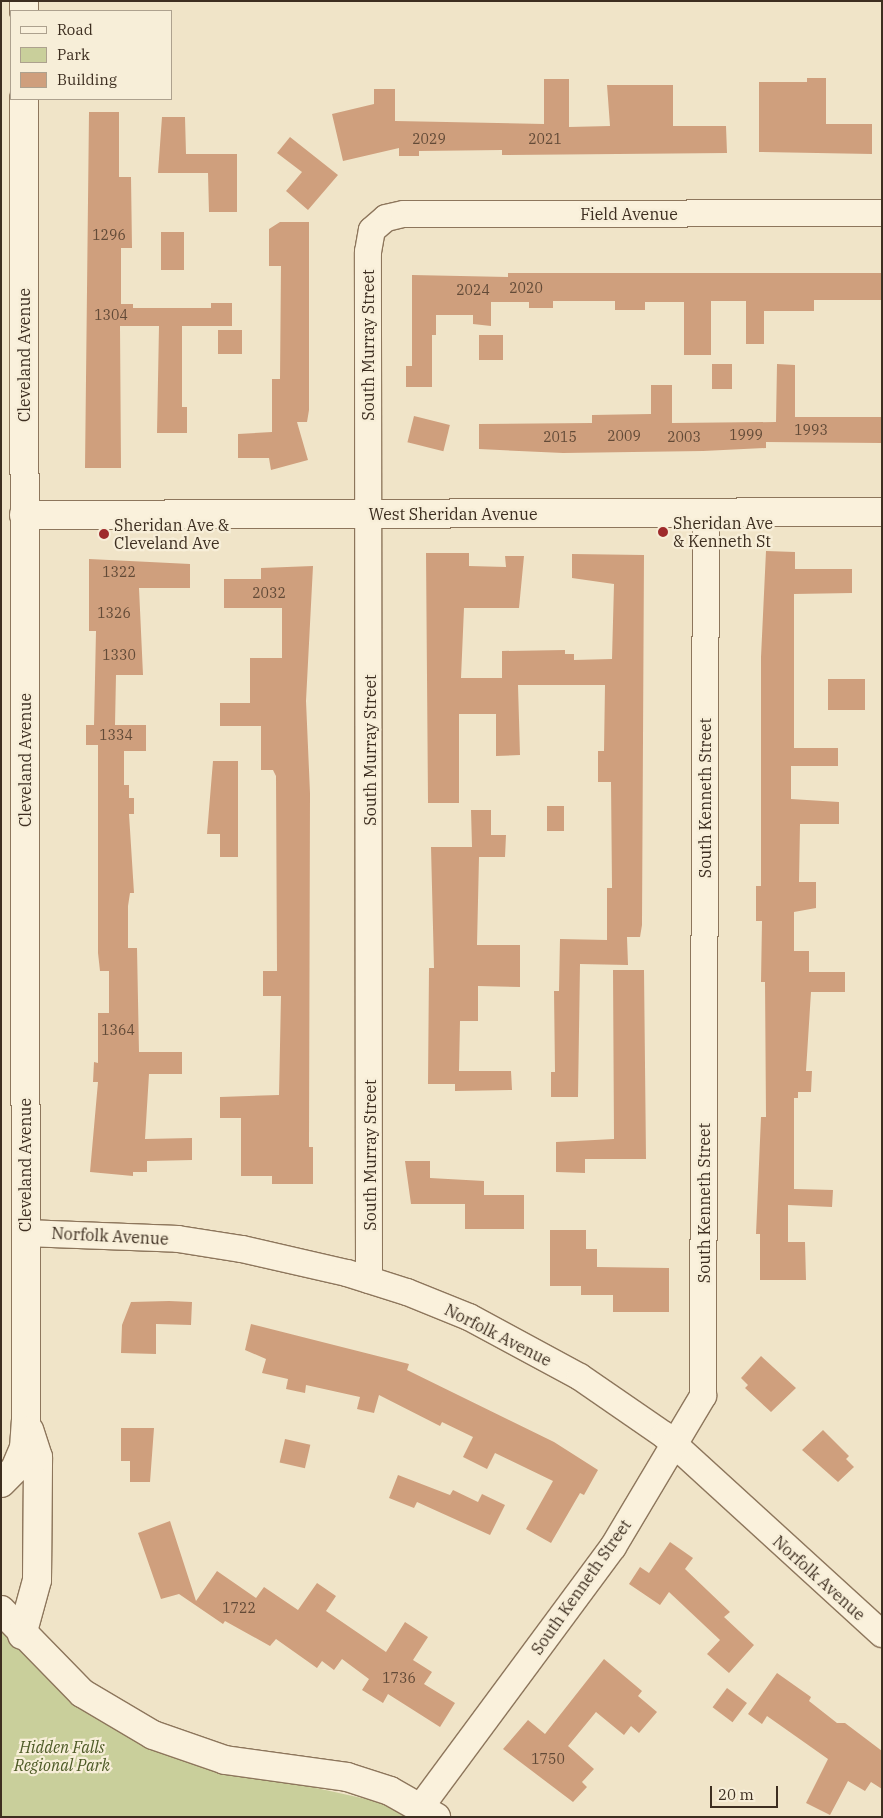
<!DOCTYPE html>
<style>
body{margin:0}
#map{position:relative;width:883px;height:1818px;overflow:hidden;background:#f0e4c8;font-family:"IBM Plex Serif",serif}
div>[style]{position:absolute}
[style*='--x']{left:calc(var(--x)*1px);top:calc(var(--y)*1px);width:calc(var(--w)*1px);rotate:calc(var(--a)*1deg)}
.green>*{inset:0;background:#c9cf9b}
.building>*{inset:0;background:#cf9f7d;transform-origin:0 0}
.roads{filter:drop-shadow(1px 0 #8d765c) drop-shadow(-1px 0 #8d765c) drop-shadow(0 1px #8d765c) drop-shadow(0 -1px #8d765c)}
.street>*{height:26px;margin:-13px;padding:0 13px;transform-origin:13px;border-radius:13px;background:#faf1dc}
.secondary>*{height:28px;margin:-14px;padding:0 14px;transform-origin:14px;border-radius:14px;background:#faf1dc}
.dots>*{width:14px;height:14px;translate:-50% -50%;box-sizing:border-box;border:2px solid #f7eed8;border-radius:50%}
span{translate:-50% -50%;white-space:nowrap;text-align:center;line-height:1.15;-webkit-text-stroke:4.5px #f7eed8;paint-order:stroke}
.number-label{font-size:14px;color:#624a37}
.number-label span{-webkit-text-stroke-width:0}
.street-label{font-size:16px;color:#3d2e20}
.poi-label{font-size:16px;color:#3d2e20}
.left{translate:0 -50%;text-align:left}
.park-label{font-size:16px;color:#4d5a26;font-style:italic}
.frame{position:absolute;inset:0;border:2px solid #3d2e20;pointer-events:none}
.legend{position:absolute;left:10px;top:10px;width:162px;height:90px;box-sizing:border-box;background:#f7eed8;border:1px solid #ada18e;margin:0;padding:6px 9px;list-style:none;font-size:15px;color:#3d2e20}
.legend li{display:flex;align-items:center;gap:10px;height:25px}
.legend b{width:25px;border:1px solid #ada18e}
.scale{position:absolute;left:710px;top:1786px;width:68px;height:22px;box-sizing:border-box;border:2px solid #3d2e20;border-top:0;padding-left:6px;font-size:15px;line-height:18px;white-space:nowrap;color:#3d2e20;-webkit-text-stroke:4px #f7eed8;paint-order:stroke}
</style>
<div id="map">
<div class="green">
<i style="clip-path:polygon(1px 1619px,75px 1695px,230px 1769px,398px 1806px,413px 1817px,1px 1817px)"></i>
</div>
<div class="building">
<i style="clip-path:polygon(807px 78px,826px 78px,826px 124px,872px 124px,872px 154px,759px 152px,759px 82px,807px 82px)"></i>
<i style="clip-path:polygon(544px 79px,569px 79px,569px 127px,610px 126px,607px 85px,673px 85px,673px 126px,726px 126px,727px 153px,502px 155px,502px 150px,419px 151px,419px 156px,399px 156px,399px 148px,343px 161px,332px 114px,374px 104px,374px 89px,395px 89px,395px 121px,544px 124px)"></i>
<i style="clip-path:polygon(89px 112px,119px 112px,119px 177px,131px 177px,132px 248px,121px 248px,121px 304px,133px 304px,133px 308px,211px 308px,211px 303px,232px 303px,232px 326px,182px 326px,182px 407px,187px 407px,187px 433px,157px 433px,159px 326px,120px 326px,121px 468px,85px 468px)"></i>
<i style="clip-path:polygon(162px 117px,185px 117px,186px 154px,237px 154px,237px 212px,209px 212px,208px 173px,158px 173px)"></i>
<i style="clip-path:polygon(290px 137px,338px 175px,308px 210px,286px 191px,302px 172px,277px 153px)"></i>
<i style="clip-path:polygon(280px 222px,309px 222px,309px 410px,307px 422px,297px 422px,308px 460px,271px 470px,269px 458px,238px 458px,238px 434px,272px 432px,272px 379px,280px 379px,281px 266px,269px 266px,269px 229px)"></i>
<i style="left:161px;top:232px;width:23px;height:38px"></i>
<i style="clip-path:polygon(508px 273px,882px 273px,882px 300px,814px 300px,814px 311px,764px 311px,764px 344px,746px 344px,746px 301px,711px 301px,711px 355px,684px 355px,684px 302px,645px 302px,645px 310px,615px 310px,615px 301px,553px 301px,553px 308px,529px 308px,529px 302px,491px 302px,491px 326px,473px 324px,473px 315px,436px 315px,436px 335px,432px 335px,432px 387px,406px 387px,406px 366px,412px 366px,412px 275px,508px 277px)"></i>
<i style="left:218px;top:330px;width:24px;height:24px"></i>
<i style="left:479px;top:335px;width:24px;height:25px"></i>
<i style="left:712px;top:364px;width:20px;height:25px"></i>
<i style="clip-path:polygon(777px 364px,795px 365px,795px 417px,882px 417px,882px 443px,766px 442px,766px 448px,703px 451px,563px 453px,479px 449px,479px 424px,592px 423px,592px 415px,651px 414px,651px 385px,672px 385px,672px 423px,776px 422px)"></i>
<i style="left:414px;top:416px;width:37px;height:27px;rotate:14deg"></i>
<i style="clip-path:polygon(766px 551px,795px 552px,795px 569px,852px 569px,852px 593px,794px 594px,794px 748px,838px 748px,838px 766px,791px 766px,791px 799px,839px 802px,839px 824px,800px 824px,799px 882px,816px 882px,816px 908px,794px 912px,794px 951px,809px 951px,809px 972px,845px 972px,845px 992px,811px 992px,806px 1071px,812px 1071px,811px 1092px,798px 1092px,798px 1098px,794px 1098px,794px 1189px,833px 1190px,832px 1207px,788px 1205px,788px 1242px,805px 1242px,806px 1280px,760px 1280px,760px 1234px,756px 1234px,761px 1117px,766px 1117px,765px 982px,761px 982px,762px 921px,756px 921px,756px 886px,761px 886px,761px 657px)"></i>
<i style="clip-path:polygon(426px 553px,469px 553px,469px 566px,506px 567px,505px 556px,524px 556px,519px 608px,464px 608px,461px 678px,502px 678px,502px 651px,565px 650px,565px 654px,574px 654px,574px 660px,612px 659px,614px 584px,572px 578px,572px 554px,644px 555px,642px 925px,640px 937px,627px 937px,628px 965px,580px 964px,578px 1097px,551px 1097px,551px 1072px,555px 1072px,554px 991px,559px 991px,560px 939px,607px 940px,607px 888px,612px 888px,611px 782px,598px 782px,598px 751px,604px 751px,605px 685px,518px 685px,520px 755px,496px 756px,496px 714px,459px 714px,459px 803px,428px 803px)"></i>
<i style="clip-path:polygon(89px 559px,190px 564px,190px 588px,139px 588px,143px 675px,116px 675px,115px 725px,146px 725px,146px 751px,124px 751px,124px 785px,129px 785px,129px 798px,134px 798px,134px 814px,129px 814px,134px 893px,130px 893px,128px 906px,128px 948px,137px 948px,139px 1052px,182px 1052px,182px 1074px,149px 1074px,145px 1139px,192px 1138px,192px 1160px,147px 1161px,147px 1172px,133px 1172px,133px 1176px,90px 1172px,98px 1082px,93px 1082px,94px 1062px,98px 1063px,98px 1013px,109px 1013px,109px 971px,100px 971px,98px 953px,98px 745px,86px 745px,86px 725px,94px 725px,96px 631px,89px 631px)"></i>
<i style="clip-path:polygon(313px 566px,306px 701px,310px 793px,309px 1147px,313px 1147px,313px 1184px,272px 1184px,272px 1176px,241px 1176px,241px 1118px,220px 1118px,220px 1097px,279px 1095px,281px 996px,263px 996px,263px 971px,277px 971px,276px 776px,273px 770px,261px 770px,261px 726px,220px 726px,220px 703px,250px 703px,250px 658px,282px 658px,282px 608px,224px 608px,224px 579px,261px 579px,261px 568px)"></i>
<i style="left:865px;top:679px;width:31px;height:37px;rotate:90deg"></i>
<i style="clip-path:polygon(213px 761px,238px 761px,238px 857px,220px 857px,220px 834px,207px 834px)"></i>
<i style="left:564px;top:806px;width:25px;height:17px;rotate:90deg"></i>
<i style="clip-path:polygon(471px 810px,491px 810px,491px 835px,506px 835px,505px 857px,479px 857px,477px 945px,520px 945px,520px 987px,478px 986px,478px 1021px,460px 1021px,459px 1071px,511px 1071px,512px 1090px,455px 1091px,455px 1084px,428px 1084px,429px 968px,434px 968px,431px 847px,472px 847px)"></i>
<i style="clip-path:polygon(613px 970px,644px 970px,646px 1159px,585px 1159px,585px 1173px,556px 1172px,556px 1142px,614px 1139px)"></i>
<i style="clip-path:polygon(405px 1161px,430px 1161px,430px 1178px,484px 1181px,484px 1195px,524px 1195px,524px 1229px,465px 1229px,465px 1204px,411px 1204px)"></i>
<i style="clip-path:polygon(550px 1230px,586px 1230px,586px 1249px,597px 1249px,597px 1267px,669px 1268px,669px 1312px,613px 1312px,613px 1295px,581px 1295px,581px 1286px,550px 1286px)"></i>
<i style="clip-path:polygon(169px 1301px,192px 1302px,191px 1325px,156px 1324px,156px 1354px,121px 1353px,122px 1325px,131px 1302px)"></i>
<i style="clip-path:polygon(251px 1324px,409px 1364px,407px 1370px,554px 1442px,598px 1470px,584px 1495px,580px 1493px,551px 1543px,526px 1529px,553px 1481px,495px 1453px,487px 1469px,463px 1457px,473px 1437px,442px 1422px,440px 1426px,379px 1395px,374px 1413px,357px 1409px,360px 1397px,306px 1385px,305px 1393px,286px 1389px,288px 1379px,262px 1373px,266px 1359px,245px 1350px)"></i>
<i style="clip-path:polygon(761px 1356px,796px 1388px,771px 1412px,745px 1388px,748px 1385px,741px 1378px)"></i>
<i style="clip-path:polygon(121px 1428px,154px 1428px,150px 1482px,130px 1482px,130px 1461px,121px 1461px)"></i>
<i style="clip-path:polygon(823px 1430px,849px 1456px,846px 1459px,854px 1467px,838px 1482px,802px 1450px)"></i>
<i style="left:285px;top:1439px;width:26px;height:24px;rotate:13deg"></i>
<i style="clip-path:polygon(398px 1475px,450px 1495px,453px 1490px,478px 1502px,482px 1494px,505px 1505px,490px 1535px,417px 1502px,414px 1508px,389px 1498px)"></i>
<i style="clip-path:polygon(170px 1521px,196px 1601px,217px 1571px,256px 1598px,264px 1587px,298px 1610px,317px 1583px,336px 1596px,326px 1611px,386px 1652px,405px 1622px,428px 1637px,413px 1660px,432px 1672px,424px 1684px,455px 1703px,440px 1727px,388px 1694px,383px 1703px,362px 1690px,369px 1679px,342px 1659px,334px 1670px,322px 1661px,317px 1668px,276px 1639px,270px 1646px,225px 1621px,223px 1624px,179px 1594px,161px 1599px,138px 1533px)"></i>
<i style="clip-path:polygon(670px 1542px,693px 1558px,685px 1569px,730px 1612px,724px 1617px,754px 1645px,729px 1673px,707px 1654px,720px 1640px,669px 1592px,660px 1605px,629px 1584px,640px 1567px,649px 1573px)"></i>
<i style="clip-path:polygon(604px 1659px,642px 1691px,638px 1696px,657px 1712px,639px 1733px,631px 1726px,624px 1735px,596px 1712px,568px 1746px,594px 1769px,582px 1782px,587px 1787px,573px 1802px,503px 1749px,528px 1720px,545px 1734px)"></i>
<i style="clip-path:polygon(777px 1673px,811px 1697px,809px 1701px,837px 1723px,845px 1723px,882px 1751px,882px 1789px,871px 1782px,865px 1791px,848px 1781px,830px 1815px,806px 1803px,828px 1759px,767px 1716px,762px 1724px,748px 1714px)"></i>
<i style="left:727px;top:1688px;width:25px;height:24px;rotate:37deg"></i>
</div>
<div class="roads">
<div class="street">
<i style="--x:25;--y:1233;--w:153;--a:2.2"></i>
<i style="--x:178;--y:1239;--w:65;--a:8.9"></i>
<i style="--x:242;--y:1249;--w:108;--a:12.9"></i>
<i style="--x:347;--y:1273;--w:63;--a:17.6"></i>
<i style="--x:407;--y:1292;--w:67;--a:22"></i>
<i style="--x:469;--y:1317;--w:126;--a:28.4"></i>
<i style="--x:580;--y:1377;--w:102;--a:34.6"></i>
<i style="--x:664;--y:1435;--w:295;--a:42.4"></i>
<i style="--x:369;--y:1280;--w:1028;--a:-90.06"></i>
<i style="--x:368;--y:252;--w:22;--a:-80"></i>
<i style="--x:372;--y:230;--w:18;--a:-41"></i>
<i style="--x:386;--y:218;--w:18;--a:-13"></i>
<i style="--x:404;--y:214;--w:478;--a:-0.1"></i>
<i style="--x:422;--y:1805;--w:321;--a:-53.5"></i>
<i style="--x:613;--y:1547;--w:176;--a:-59.2"></i>
<i style="--x:703;--y:1396;--w:883;--a:-89.81"></i>
</div>
<div class="secondary">
<i style="--x:24;--y:1;--w:10;--a:90"></i>
<i style="--x:24;--y:515;--w:858;--a:-0.2"></i>
<i style="--x:1;--y:1483;--w:20;--a:-45"></i>
<i style="--x:15;--y:1469;--w:23;--a:-67"></i>
<i style="--x:24;--y:1448;--w:27;--a:-86"></i>
<i style="--x:26;--y:1421;--w:1322;--a:-90.09"></i>
<i style="--x:1;--y:1610;--w:116;--a:45.7"></i>
<i style="--x:82;--y:1693;--w:82;--a:30.6"></i>
<i style="--x:153;--y:1735;--w:76;--a:19.1"></i>
<i style="--x:225;--y:1760;--w:123;--a:7.9"></i>
<i style="--x:347;--y:1777;--w:45;--a:18"></i>
<i style="--x:390;--y:1791;--w:53;--a:29.5"></i>
<i style="--x:22;--y:1635;--w:57;--a:-74.7"></i>
<i style="--x:37;--y:1580;--w:123;--a:-89.5"></i>
<i style="--x:38;--y:1457;--w:28;--a:-108"></i>
</div>
</div>
<div class="dots">
<i style="left:663px;top:532px;background:#9e2a2b"></i>
<i style="left:104px;top:534px;background:#9e2a2b"></i>
</div>
<div class="number-label">
<span style="left:429px;top:139px">2029</span>
<span style="left:545px;top:139px">2021</span>
<span style="left:109px;top:235px">1296</span>
<span style="left:526px;top:288px">2020</span>
<span style="left:473px;top:290px">2024</span>
<span style="left:111px;top:315px">1304</span>
<span style="left:811px;top:430px">1993</span>
<span style="left:746px;top:435px">1999</span>
<span style="left:624px;top:436px">2009</span>
<span style="left:560px;top:437px">2015</span>
<span style="left:684px;top:437px">2003</span>
<span style="left:119px;top:572px">1322</span>
<span style="left:269px;top:593px">2032</span>
<span style="left:114px;top:613px">1326</span>
<span style="left:119px;top:655px">1330</span>
<span style="left:116px;top:735px">1334</span>
<span style="left:118px;top:1030px">1364</span>
<span style="left:239px;top:1608px">1722</span>
<span style="left:399px;top:1678px">1736</span>
<span style="left:548px;top:1759px">1750</span>
</div>
<div class="street-label">
<span style="left:629px;top:214px">Field Avenue</span>
<span style="left:368px;top:345px;rotate:-90deg">South Murray Street</span>
<span style="left:24px;top:355px;rotate:-90deg">Cleveland Avenue</span>
<span style="left:453px;top:514px">West Sheridan Avenue</span>
<span style="left:370px;top:750px;rotate:-90deg">South Murray Street</span>
<span style="left:25px;top:760px;rotate:-90deg">Cleveland Avenue</span>
<span style="left:705px;top:798px;rotate:-90deg">South Kenneth Street</span>
<span style="left:370px;top:1155px;rotate:-90deg">South Murray Street</span>
<span style="left:25px;top:1165px;rotate:-90deg">Cleveland Avenue</span>
<span style="left:704px;top:1203px;rotate:-90deg">South Kenneth Street</span>
<span style="left:110px;top:1236px;rotate:3deg">Norfolk Avenue</span>
<span style="left:498px;top:1335px;rotate:27deg">Norfolk Avenue</span>
<span style="left:819px;top:1578px;rotate:42deg">Norfolk Avenue</span>
<span style="left:581px;top:1587px;rotate:-55deg">South Kenneth Street</span>
</div>
<div class="poi-label">
<span class="left" style="left:673px;top:532px">Sheridan Ave<br>&amp; Kenneth St</span>
<span class="left" style="left:114px;top:534px">Sheridan Ave &amp;<br>Cleveland Ave</span>
</div>
<div class="park-label">
<span style="left:62px;top:1756px">Hidden Falls<br>Regional Park</span>
</div>
<div class="frame"></div>
<ul class="legend">
<li><b style="height:6px;background:#faf1dc"></b>Road</li>
<li><b style="height:14px;background:#c9cf9b"></b>Park</li>
<li><b style="height:14px;background:#cf9f7d"></b>Building</li>
</ul>
<div class="scale">20 m</div>
</div>
